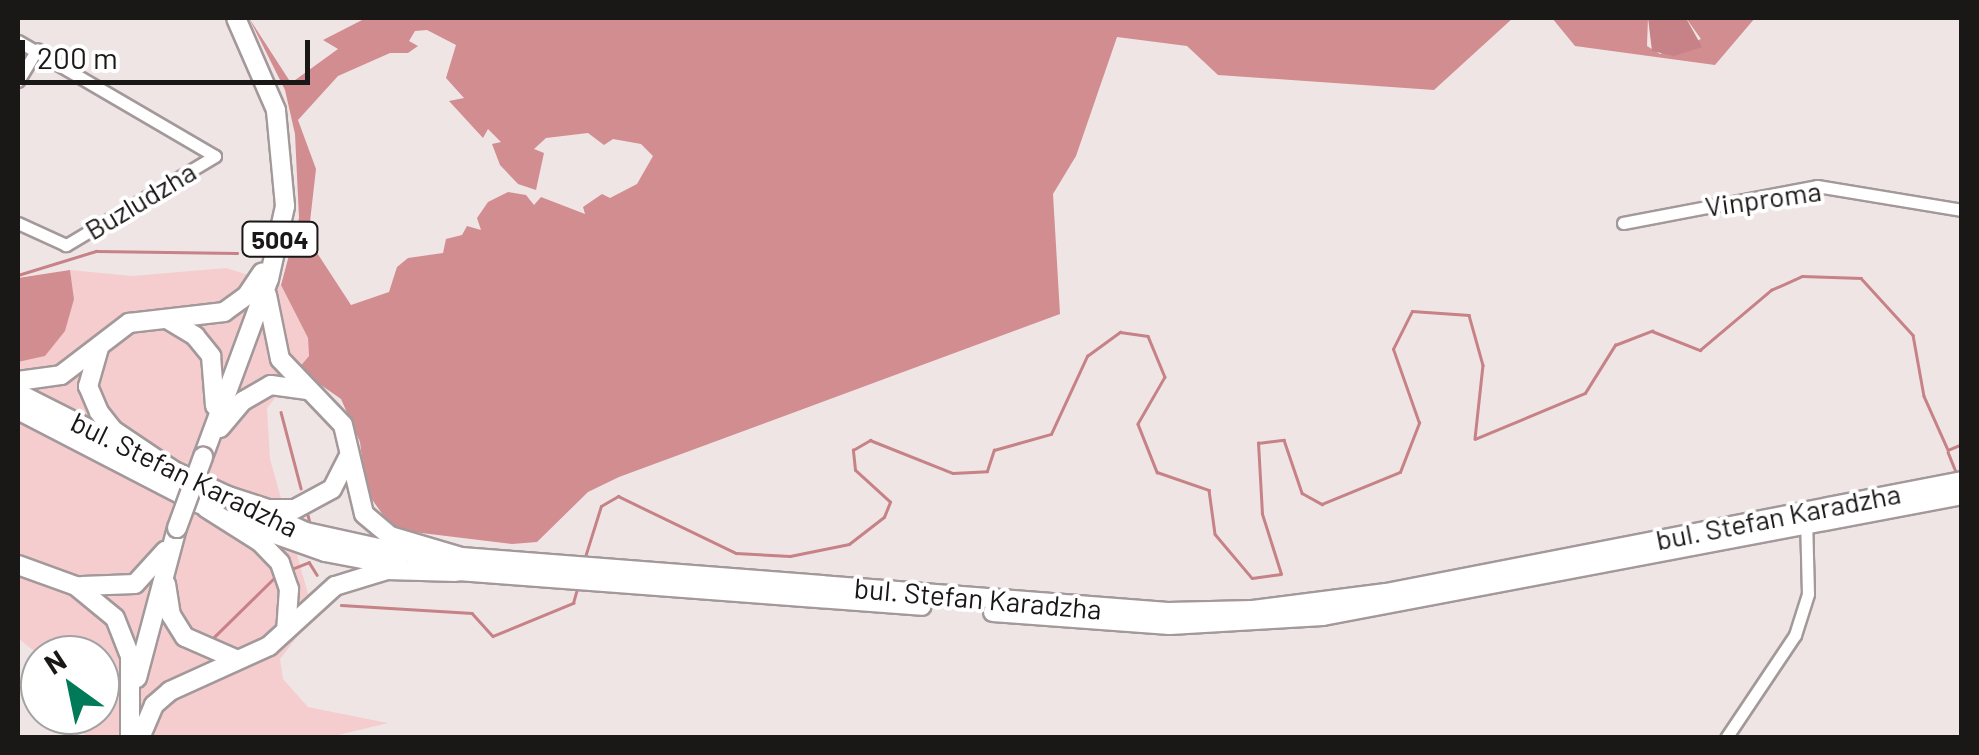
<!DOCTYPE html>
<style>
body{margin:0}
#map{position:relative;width:1979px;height:755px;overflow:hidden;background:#efe5e5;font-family:Barlow,sans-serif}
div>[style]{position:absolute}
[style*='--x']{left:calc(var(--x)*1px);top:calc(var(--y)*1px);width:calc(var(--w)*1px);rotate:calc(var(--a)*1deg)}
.green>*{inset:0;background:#f6cdcf}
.forest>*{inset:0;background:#d28d91}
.water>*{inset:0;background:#c68286}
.stream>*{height:2.5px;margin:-1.25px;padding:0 1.25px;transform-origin:1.25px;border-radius:1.25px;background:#c68286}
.roads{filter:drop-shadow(2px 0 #a3999a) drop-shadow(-2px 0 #a3999a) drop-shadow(0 2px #a3999a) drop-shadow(0 -2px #a3999a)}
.minor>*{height:11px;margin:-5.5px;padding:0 5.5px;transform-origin:5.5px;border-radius:5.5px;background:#fff}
.secondary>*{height:18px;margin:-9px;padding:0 9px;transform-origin:9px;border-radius:9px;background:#fff}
.primary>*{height:18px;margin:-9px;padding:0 9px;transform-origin:9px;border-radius:9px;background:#fff}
.bridges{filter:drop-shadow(2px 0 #a3999a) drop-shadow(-2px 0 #a3999a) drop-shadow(0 2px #a3999a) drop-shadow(0 -2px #a3999a)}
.primary-bridge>*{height:18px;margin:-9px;padding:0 9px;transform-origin:9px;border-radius:9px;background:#fff}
span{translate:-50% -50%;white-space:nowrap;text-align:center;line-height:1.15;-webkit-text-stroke:8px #fff;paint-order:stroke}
.shield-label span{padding:2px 8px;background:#fff;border:2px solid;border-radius:8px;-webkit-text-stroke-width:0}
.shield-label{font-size:25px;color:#1a1717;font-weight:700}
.street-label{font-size:28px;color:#1a1717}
.frame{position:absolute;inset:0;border:20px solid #1a1717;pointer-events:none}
.north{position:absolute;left:20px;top:635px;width:100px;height:100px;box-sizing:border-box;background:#fff;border:2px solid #a3a2a2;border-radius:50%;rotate:327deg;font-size:28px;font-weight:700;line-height:40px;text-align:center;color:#1a1717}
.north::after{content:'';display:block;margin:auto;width:35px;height:45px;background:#007a58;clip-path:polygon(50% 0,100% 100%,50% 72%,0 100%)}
.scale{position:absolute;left:20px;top:40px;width:290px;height:45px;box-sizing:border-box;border:5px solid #1a1717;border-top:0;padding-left:12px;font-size:30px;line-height:35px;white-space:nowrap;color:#1a1717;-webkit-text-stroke:8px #fff;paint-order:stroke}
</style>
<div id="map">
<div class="green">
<i style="clip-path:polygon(226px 268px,281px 285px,308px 338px,309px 356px,267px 408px,270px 459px,314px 615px,280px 659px,283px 679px,308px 707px,388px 723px,326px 738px,85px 737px,83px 715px,100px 715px,100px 655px,40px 656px,18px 638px,18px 362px,45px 356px,74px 299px,70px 270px,132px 276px)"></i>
</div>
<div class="forest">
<i style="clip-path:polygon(evenodd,249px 18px,291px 83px,338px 49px,323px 40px,366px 18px,1513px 18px,1434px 90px,1218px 75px,1187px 46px,1117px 37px,1076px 156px,1053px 194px,1060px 314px,619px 477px,588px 492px,537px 542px,512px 544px,405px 531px,388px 522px,366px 491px,360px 442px,341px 399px,298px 369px,309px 356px,308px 338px,281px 285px,299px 218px,295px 134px,285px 90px,249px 18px,427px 30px,456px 45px,446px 78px,464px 98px,449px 101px,483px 138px,488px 129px,501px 142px,492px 144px,500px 165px,518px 184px,536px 190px,544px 153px,534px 149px,546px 138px,588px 133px,604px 145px,613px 139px,641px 144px,653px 156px,637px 184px,610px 198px,602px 194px,583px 207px,585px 214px,541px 197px,534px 205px,526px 195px,508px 192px,488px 202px,477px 218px,481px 230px,467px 226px,462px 235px,446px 239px,443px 253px,408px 258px,397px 267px,389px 292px,351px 305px,308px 239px,316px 169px,298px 120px,338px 76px,390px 53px,408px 53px,418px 46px,409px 41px,415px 31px,427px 30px)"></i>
<i style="clip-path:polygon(1552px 18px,1648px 18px,1647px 46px,1660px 54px,1701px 39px,1686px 18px,1755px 18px,1715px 65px,1575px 46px)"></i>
<i style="clip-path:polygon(70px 270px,74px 299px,65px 331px,45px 356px,18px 362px,18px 278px)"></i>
</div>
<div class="water">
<i style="clip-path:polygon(1648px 18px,1686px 18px,1702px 47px,1674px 56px,1652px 51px)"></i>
</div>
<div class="stream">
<i style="--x:18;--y:275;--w:82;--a:-17.1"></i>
<i style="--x:96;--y:251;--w:141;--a:0.8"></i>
<i style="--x:281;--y:412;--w:79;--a:75.3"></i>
<i style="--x:1948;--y:452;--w:22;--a:68"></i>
<i style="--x:308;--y:515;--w:8;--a:76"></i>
<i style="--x:585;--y:557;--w:53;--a:-72.6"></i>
<i style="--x:601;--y:506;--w:20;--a:-30"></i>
<i style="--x:618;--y:496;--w:131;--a:25.8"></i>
<i style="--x:736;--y:553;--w:54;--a:3.2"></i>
<i style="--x:790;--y:556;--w:60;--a:-11.5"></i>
<i style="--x:849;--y:544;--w:44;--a:-37.6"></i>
<i style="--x:884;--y:517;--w:16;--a:-68"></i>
<i style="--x:890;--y:502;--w:47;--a:-137.6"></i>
<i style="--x:855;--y:470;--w:20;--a:-96"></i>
<i style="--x:853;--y:450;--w:20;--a:-30"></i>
<i style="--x:870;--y:440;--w:89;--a:21.7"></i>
<i style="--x:953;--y:473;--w:34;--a:-3"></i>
<i style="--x:987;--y:471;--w:22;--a:-72"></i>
<i style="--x:994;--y:450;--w:59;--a:-15.7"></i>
<i style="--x:1051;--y:434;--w:86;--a:-65.2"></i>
<i style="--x:1087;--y:356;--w:41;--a:-36"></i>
<i style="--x:1120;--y:332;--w:28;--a:8"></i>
<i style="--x:1148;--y:336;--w:44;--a:67.5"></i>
<i style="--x:1165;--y:377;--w:54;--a:119.9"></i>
<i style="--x:1138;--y:424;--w:52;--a:68.4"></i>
<i style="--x:1157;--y:472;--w:55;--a:19.1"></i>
<i style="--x:1209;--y:490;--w:44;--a:82.2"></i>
<i style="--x:1215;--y:534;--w:57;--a:49.9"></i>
<i style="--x:1252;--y:578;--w:29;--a:-8"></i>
<i style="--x:1281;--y:574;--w:63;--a:-107.6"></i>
<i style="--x:1262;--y:514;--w:71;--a:-93.2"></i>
<i style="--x:1258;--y:443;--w:26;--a:-7"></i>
<i style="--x:1284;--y:440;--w:56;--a:71.2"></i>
<i style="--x:1302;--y:493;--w:23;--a:29"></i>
<i style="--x:1322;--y:504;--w:84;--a:-22.3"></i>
<i style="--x:1400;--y:472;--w:53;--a:-68.8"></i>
<i style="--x:1419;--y:423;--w:78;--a:-109.4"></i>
<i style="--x:1393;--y:349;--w:42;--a:-63.4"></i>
<i style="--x:1412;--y:311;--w:57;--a:4"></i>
<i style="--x:1469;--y:315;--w:52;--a:74.4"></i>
<i style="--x:1483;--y:365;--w:74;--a:96.2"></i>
<i style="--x:1475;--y:439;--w:119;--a:-22.7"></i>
<i style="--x:1585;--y:393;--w:57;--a:-58"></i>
<i style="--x:1615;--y:345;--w:40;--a:-21"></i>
<i style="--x:1652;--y:331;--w:52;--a:21.6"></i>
<i style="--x:1700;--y:350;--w:93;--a:-40.2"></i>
<i style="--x:1771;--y:290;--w:34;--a:-24"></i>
<i style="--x:1802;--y:276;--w:59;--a:1.9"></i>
<i style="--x:1861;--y:278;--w:77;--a:47.6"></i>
<i style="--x:1913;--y:335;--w:62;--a:79.8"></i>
<i style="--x:1924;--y:396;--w:59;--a:66"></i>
<i style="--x:1948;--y:450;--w:15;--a:-23"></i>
<i style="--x:292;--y:569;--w:18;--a:-22"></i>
<i style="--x:309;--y:562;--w:15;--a:58"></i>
<i style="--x:341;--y:605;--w:131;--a:3.5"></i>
<i style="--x:472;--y:613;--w:31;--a:48"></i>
<i style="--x:493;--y:636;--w:87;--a:-22.4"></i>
<i style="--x:573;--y:603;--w:15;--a:-74"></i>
<i style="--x:211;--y:640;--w:90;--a:-44.5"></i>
</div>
<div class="roads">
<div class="minor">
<i style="--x:18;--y:41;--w:228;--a:30.3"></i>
<i style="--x:215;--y:156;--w:174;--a:149.1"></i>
<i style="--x:66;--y:245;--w:53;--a:-155.4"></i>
<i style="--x:18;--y:81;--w:37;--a:-59"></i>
<i style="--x:1623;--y:223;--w:197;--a:-10.8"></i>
<i style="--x:1817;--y:186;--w:147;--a:9.4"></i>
<i style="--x:1726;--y:738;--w:124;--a:-56.2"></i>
<i style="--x:1795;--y:635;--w:43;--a:-72.4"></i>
<i style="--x:1808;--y:594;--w:75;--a:-91.5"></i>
</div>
<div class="secondary">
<i style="--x:18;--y:393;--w:127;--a:26.8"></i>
<i style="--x:18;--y:410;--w:204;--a:27.4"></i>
<i style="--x:163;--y:466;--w:157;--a:24.8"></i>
<i style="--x:306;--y:532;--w:93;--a:12.4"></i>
<i style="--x:397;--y:552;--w:773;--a:4.45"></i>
<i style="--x:1168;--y:612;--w:85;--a:-1.3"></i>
<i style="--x:1253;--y:610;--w:134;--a:-7.3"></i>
<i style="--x:1386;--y:593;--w:587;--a:-11"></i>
<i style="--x:232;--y:519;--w:99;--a:19.5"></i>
<i style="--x:325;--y:552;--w:75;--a:10.7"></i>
<i style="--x:445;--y:570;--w:478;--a:4.3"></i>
<i style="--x:993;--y:612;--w:177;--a:4.2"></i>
<i style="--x:1170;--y:625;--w:153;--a:-3.4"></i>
<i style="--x:1323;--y:616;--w:650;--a:-10.72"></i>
</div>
<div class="primary">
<i style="--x:267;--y:295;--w:65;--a:78.5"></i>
<i style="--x:280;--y:359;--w:91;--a:46.3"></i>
<i style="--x:343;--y:425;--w:91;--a:76.7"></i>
<i style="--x:364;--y:514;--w:34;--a:40"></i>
<i style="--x:390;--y:536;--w:71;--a:16.4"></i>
<i style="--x:167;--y:319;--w:33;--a:31"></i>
<i style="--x:195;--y:336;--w:26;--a:51"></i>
<i style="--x:211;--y:356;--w:50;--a:85.4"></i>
<i style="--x:99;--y:348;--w:40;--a:106"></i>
<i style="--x:88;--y:386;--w:28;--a:67"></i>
<i style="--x:99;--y:412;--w:23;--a:52"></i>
<i style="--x:113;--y:430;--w:77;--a:33.9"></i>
<i style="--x:18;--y:381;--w:43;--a:-7.9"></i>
<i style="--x:61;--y:375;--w:86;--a:-37.4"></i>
<i style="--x:129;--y:323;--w:96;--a:-6.6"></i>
<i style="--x:224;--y:312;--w:29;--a:-36"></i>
<i style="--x:247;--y:295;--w:27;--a:-56"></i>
<i style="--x:220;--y:428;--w:35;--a:-50"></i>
<i style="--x:243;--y:401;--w:32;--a:-30"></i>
<i style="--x:271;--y:385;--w:35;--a:8"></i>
<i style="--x:203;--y:457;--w:190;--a:-69.7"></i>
<i style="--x:269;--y:279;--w:75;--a:-77.6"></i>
<i style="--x:285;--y:206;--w:96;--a:-95.4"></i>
<i style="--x:276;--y:110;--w:100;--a:-113.5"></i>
<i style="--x:216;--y:492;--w:55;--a:18.1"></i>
<i style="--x:268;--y:509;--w:27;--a:0"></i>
<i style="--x:295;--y:509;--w:42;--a:-28.4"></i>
<i style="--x:332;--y:489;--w:35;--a:-63"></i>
<i style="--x:206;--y:508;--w:64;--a:32.2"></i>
<i style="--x:260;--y:542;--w:29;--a:46"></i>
<i style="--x:280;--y:563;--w:28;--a:71"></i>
<i style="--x:289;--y:589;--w:39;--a:94"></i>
<i style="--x:18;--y:565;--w:62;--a:19.9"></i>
<i style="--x:76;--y:586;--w:50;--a:39.4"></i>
<i style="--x:115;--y:618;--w:41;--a:68.5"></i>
<i style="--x:130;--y:656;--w:82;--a:90"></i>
<i style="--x:166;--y:584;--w:31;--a:81"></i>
<i style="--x:171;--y:615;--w:26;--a:58"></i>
<i style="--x:185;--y:637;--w:55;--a:23.7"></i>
<i style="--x:82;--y:586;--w:53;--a:-2.2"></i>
<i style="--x:135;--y:584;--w:45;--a:-47.7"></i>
<i style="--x:137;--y:678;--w:155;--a:-75.1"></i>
<i style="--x:140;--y:738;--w:36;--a:-67"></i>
<i style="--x:154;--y:705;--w:21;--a:-41"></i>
<i style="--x:170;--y:691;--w:109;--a:-24.4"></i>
<i style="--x:269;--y:646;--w:89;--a:-42.3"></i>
<i style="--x:335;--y:586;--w:54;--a:-17.1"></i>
<i style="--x:387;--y:570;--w:69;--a:1.7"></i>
</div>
</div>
<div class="bridges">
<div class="primary-bridge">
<i style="--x:177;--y:528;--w:76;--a:-69.9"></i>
</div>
</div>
<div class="shield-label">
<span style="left:280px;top:239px">5004</span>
</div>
<div class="street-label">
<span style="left:1763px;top:198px;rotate:-8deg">Vinproma</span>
<span style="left:140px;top:200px;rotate:-31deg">Buzludzha</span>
<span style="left:185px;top:474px;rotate:26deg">bul. Stefan Karadzha</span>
<span style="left:1778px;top:516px;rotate:-11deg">bul. Stefan Karadzha</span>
<span style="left:978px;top:598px;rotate:5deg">bul. Stefan Karadzha</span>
</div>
<div class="frame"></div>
<div class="north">N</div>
<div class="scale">200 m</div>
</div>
